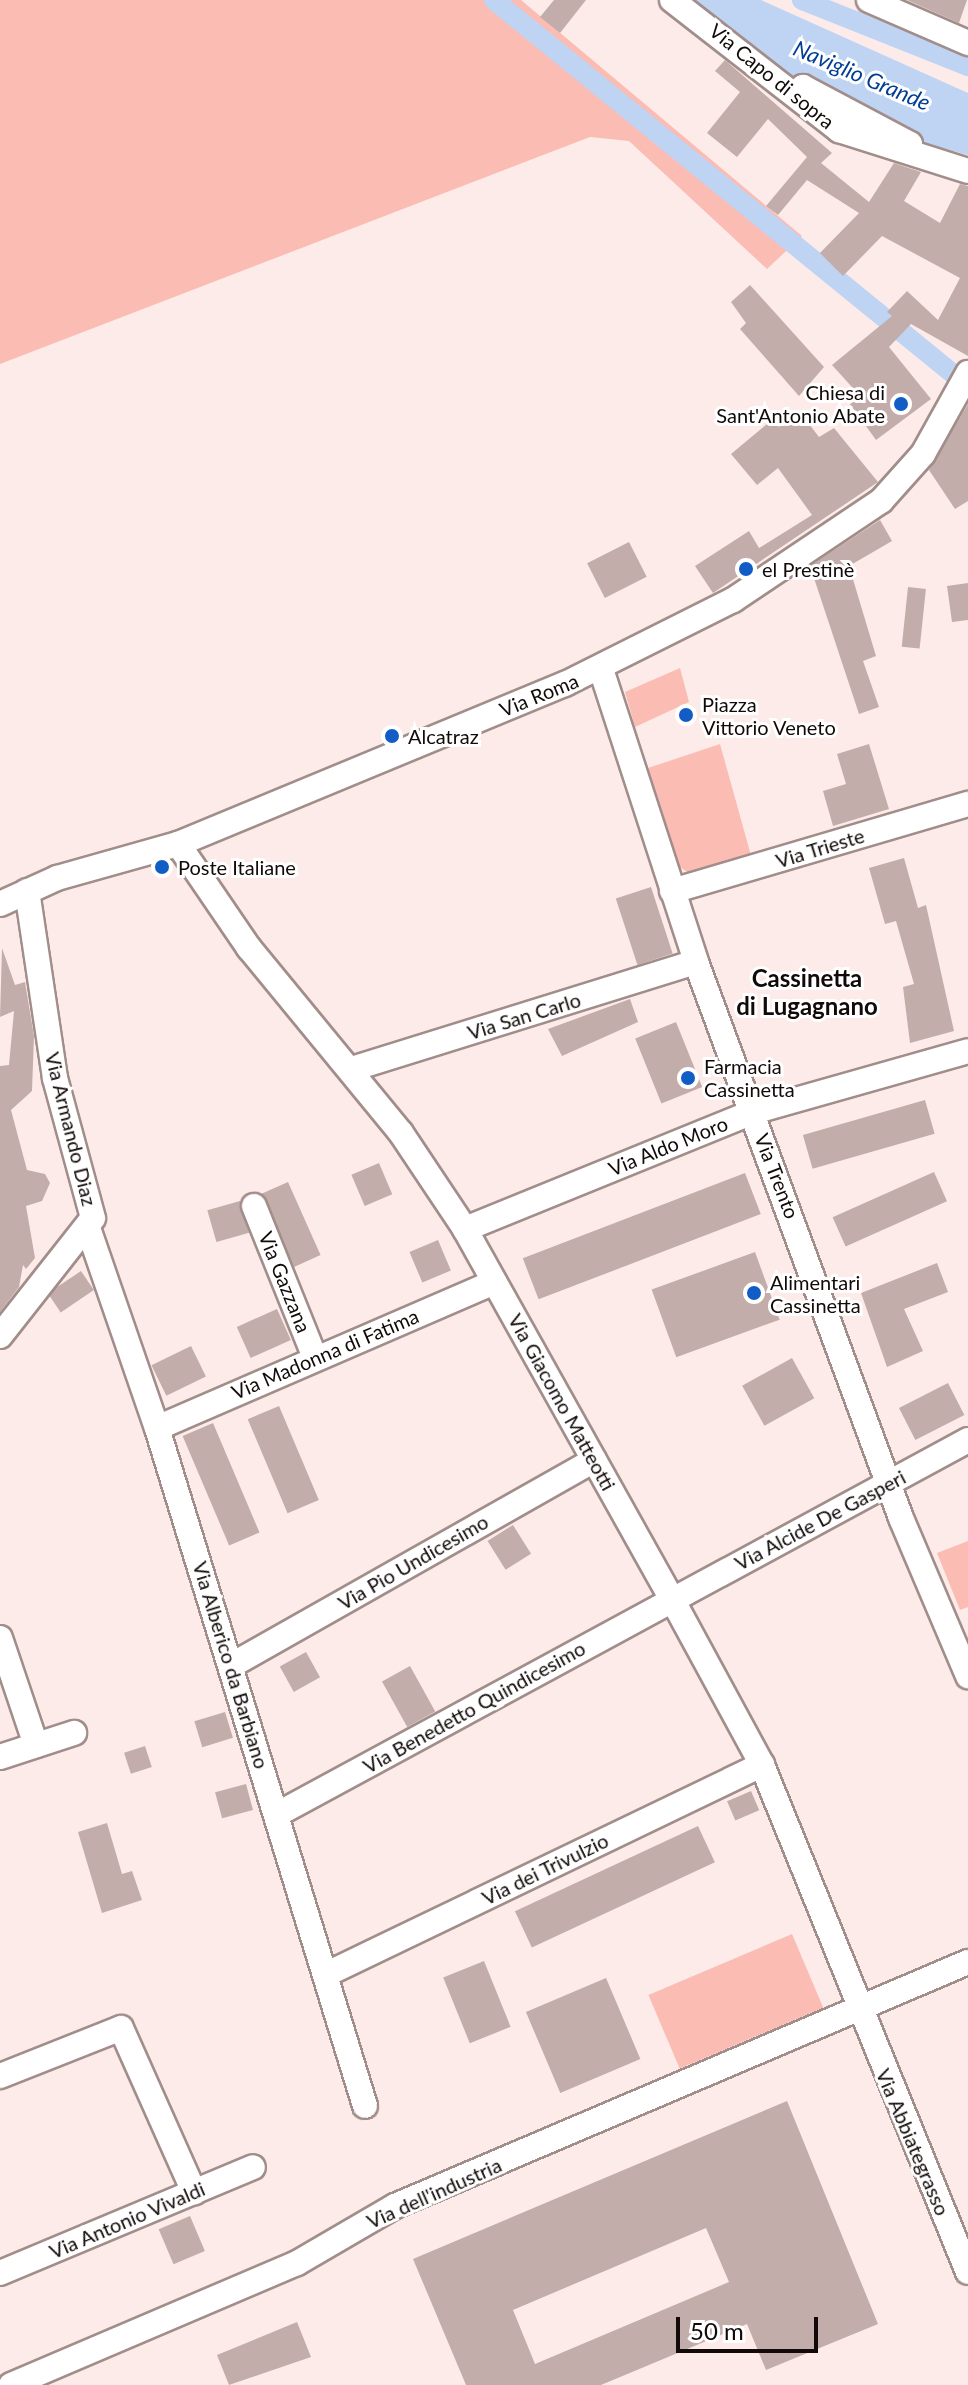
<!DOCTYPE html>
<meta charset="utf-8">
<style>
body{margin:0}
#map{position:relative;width:968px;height:2385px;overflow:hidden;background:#fdebe9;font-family:Lato,sans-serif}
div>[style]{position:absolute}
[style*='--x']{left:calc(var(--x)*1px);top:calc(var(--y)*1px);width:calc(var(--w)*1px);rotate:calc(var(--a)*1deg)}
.green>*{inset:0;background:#fbbcb3;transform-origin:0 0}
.water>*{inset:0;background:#bfd3f3}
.canal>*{height:20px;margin:-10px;padding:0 10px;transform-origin:10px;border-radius:10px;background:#bfd3f3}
.building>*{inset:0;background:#c3adaa;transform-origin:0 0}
.roads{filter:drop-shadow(2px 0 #a18d8a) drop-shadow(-2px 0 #a18d8a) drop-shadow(0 2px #a18d8a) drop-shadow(0 -2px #a18d8a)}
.minor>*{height:24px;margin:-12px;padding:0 12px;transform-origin:12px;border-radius:12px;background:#fff}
.dots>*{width:22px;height:22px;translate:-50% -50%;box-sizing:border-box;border:4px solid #fff;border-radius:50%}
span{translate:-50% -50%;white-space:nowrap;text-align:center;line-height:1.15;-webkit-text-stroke:6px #fff;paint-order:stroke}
.street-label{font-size:20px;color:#110a09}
.poi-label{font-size:20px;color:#110a09}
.right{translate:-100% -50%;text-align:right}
.left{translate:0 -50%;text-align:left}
.water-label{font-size:22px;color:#003d94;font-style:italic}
.quarter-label{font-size:24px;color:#110a09;font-weight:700}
.scale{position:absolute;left:676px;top:2317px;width:142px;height:36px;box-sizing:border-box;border:4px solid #110a09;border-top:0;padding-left:10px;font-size:24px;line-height:28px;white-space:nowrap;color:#110a09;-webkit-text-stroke:6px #fff;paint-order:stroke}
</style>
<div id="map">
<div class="green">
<i style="clip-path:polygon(0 0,521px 0,802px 236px,767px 269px,629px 141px,590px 137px,0 364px)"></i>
<i style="clip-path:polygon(680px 668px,689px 702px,635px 727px,625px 692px)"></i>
<i style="clip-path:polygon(720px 744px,752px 859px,690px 874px,677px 865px,648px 768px)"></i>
<i style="clip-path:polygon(968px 1541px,968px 1607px,960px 1610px,937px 1553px)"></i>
<i style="left:792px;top:1934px;width:80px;height:156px;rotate:67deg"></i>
</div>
<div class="water">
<i style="clip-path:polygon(681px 0,761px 0,968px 93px,968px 155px,916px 141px,781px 72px)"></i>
</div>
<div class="canal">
<i style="--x:494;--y:0;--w:611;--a:39.16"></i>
<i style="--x:802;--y:0;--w:179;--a:21.7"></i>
</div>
<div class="building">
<i style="clip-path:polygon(554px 0,586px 0,560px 33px,540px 17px)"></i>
<i style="clip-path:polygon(907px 0,967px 0,959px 23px)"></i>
<i style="clip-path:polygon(725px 60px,832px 153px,821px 163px,869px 202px,894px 163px,921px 172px,904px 201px,940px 223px,960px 184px,968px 186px,968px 356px,911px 324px,889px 347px,931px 399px,876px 440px,850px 404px,861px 397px,832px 365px,892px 316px,887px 312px,907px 291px,938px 320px,960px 278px,882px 236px,843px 276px,820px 253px,859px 213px,807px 180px,778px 215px,766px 206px,807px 157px,768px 119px,737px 157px,707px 133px,740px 92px,715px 71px)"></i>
<i style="clip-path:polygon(750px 285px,824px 367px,799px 396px,740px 329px,746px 323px,731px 302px)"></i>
<i style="clip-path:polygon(968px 404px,968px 501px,955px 509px,929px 470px)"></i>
<i style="clip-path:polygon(799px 411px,819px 437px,834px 428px,878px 482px,713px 593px,695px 566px,749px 531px,759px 548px,812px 515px,778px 468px,757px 485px,731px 454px,773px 419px,779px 427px)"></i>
<i style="clip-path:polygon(880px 520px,892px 541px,849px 566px,876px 656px,863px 661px,879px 707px,859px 714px,810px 566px)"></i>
<i style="left:629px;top:542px;width:39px;height:47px;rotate:63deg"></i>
<i style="clip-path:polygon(968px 583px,968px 620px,952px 622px,947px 586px)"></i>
<i style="left:908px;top:587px;width:18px;height:60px;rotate:6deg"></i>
<i style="clip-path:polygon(869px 744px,889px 809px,833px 826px,823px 791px,846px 784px,837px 754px)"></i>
<i style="clip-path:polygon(904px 858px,918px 908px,926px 905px,954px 1031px,910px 1043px,903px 987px,914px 984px,896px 921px,885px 924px,869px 868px)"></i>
<i style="left:651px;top:887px;width:70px;height:37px;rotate:72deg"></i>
<i style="clip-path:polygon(2px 948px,15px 985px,25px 982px,34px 1036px,32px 1091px,11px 1110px,27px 1170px,45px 1174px,50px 1183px,42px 1201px,26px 1206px,35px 1258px,26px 1269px,23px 1265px,19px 1287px,0 1312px,0 1066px,9px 1065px,14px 1011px,0 1017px)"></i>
<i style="clip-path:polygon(630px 999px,638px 1022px,562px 1056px,548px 1029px)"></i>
<i style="left:676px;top:1022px;width:70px;height:44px;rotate:68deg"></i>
<i style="left:925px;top:1100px;width:35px;height:127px;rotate:74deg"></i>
<i style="left:379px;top:1163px;width:34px;height:30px;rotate:67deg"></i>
<i style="left:934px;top:1172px;width:32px;height:111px;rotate:66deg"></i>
<i style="left:745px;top:1173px;width:44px;height:238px;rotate:69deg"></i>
<i style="left:288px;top:1182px;width:80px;height:29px;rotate:66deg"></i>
<i style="left:240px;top:1201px;width:33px;height:34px;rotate:74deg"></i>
<i style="left:438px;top:1240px;width:33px;height:31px;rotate:67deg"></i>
<i style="left:755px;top:1252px;width:72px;height:110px;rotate:70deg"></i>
<i style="clip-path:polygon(937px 1263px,948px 1292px,904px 1309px,923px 1351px,887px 1367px,861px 1293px)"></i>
<i style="left:81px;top:1271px;width:23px;height:40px;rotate:56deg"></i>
<i style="left:277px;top:1309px;width:34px;height:44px;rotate:66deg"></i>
<i style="left:191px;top:1346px;width:34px;height:44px;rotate:64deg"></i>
<i style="left:792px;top:1358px;width:46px;height:57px;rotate:61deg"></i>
<i style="left:948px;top:1383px;width:36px;height:55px;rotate:63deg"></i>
<i style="left:279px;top:1406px;width:102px;height:34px;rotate:67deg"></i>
<i style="left:213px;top:1423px;width:119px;height:33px;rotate:67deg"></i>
<i style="left:513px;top:1525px;width:34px;height:30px;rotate:58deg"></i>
<i style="left:306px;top:1652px;width:29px;height:30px;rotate:61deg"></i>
<i style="left:410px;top:1666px;width:52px;height:32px;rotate:61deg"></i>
<i style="left:225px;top:1712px;width:27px;height:32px;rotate:73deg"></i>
<i style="left:145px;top:1746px;width:22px;height:22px;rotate:72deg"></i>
<i style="left:246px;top:1784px;width:27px;height:32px;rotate:75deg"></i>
<i style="left:751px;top:1791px;width:21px;height:26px;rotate:67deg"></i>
<i style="clip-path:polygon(107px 1823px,122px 1874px,132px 1871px,142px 1900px,102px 1913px,78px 1832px)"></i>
<i style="left:698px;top:1826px;width:40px;height:202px;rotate:65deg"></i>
<i style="left:484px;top:1961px;width:71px;height:44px;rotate:68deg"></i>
<i style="left:606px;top:1978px;width:88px;height:87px;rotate:67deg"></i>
<i style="clip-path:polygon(evenodd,787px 2101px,878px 2324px,766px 2370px,747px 2324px,601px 2385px,466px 2385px,413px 2259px,787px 2101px,706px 2228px,729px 2282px,535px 2364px,513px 2310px,706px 2228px)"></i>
<i style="left:190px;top:2216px;width:38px;height:34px;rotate:67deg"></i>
<i style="clip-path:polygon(297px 2322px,311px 2357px,229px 2385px,217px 2355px)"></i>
</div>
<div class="roads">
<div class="minor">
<i style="--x:672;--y:0;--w:212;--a:37.9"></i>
<i style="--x:839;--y:130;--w:135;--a:17.6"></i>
<i style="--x:869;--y:0;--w:108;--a:23.5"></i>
<i style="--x:803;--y:87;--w:121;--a:28"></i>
<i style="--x:910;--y:144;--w:6;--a:99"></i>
<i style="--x:909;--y:150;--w:71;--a:-161.8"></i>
<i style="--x:842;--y:128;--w:56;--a:-141.5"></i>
<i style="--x:798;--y:93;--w:8;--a:-50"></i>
<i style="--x:601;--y:669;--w:308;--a:72"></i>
<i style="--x:696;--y:962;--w:593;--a:69.76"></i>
<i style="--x:901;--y:1518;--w:172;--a:67"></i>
<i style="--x:178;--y:844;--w:126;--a:55.7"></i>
<i style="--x:249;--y:948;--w:239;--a:50.6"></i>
<i style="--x:401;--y:1133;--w:115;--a:56.3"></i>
<i style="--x:465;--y:1229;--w:424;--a:60.8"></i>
<i style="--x:672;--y:1599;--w:189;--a:61.5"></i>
<i style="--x:762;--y:1765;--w:547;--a:67.89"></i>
<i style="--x:672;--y:891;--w:309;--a:-16.4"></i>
<i style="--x:0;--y:904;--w:63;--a:-24.5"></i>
<i style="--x:57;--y:878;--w:126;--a:-15.7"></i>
<i style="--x:178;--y:844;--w:419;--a:-22.5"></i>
<i style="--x:565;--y:684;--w:188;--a:-26.6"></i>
<i style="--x:733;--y:600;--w:178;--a:-33.8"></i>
<i style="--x:881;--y:501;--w:63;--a:-48.2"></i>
<i style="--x:923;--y:454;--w:93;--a:-60.9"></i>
<i style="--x:352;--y:1069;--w:360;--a:-17.3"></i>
<i style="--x:254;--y:1206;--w:164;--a:68.1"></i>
<i style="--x:88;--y:1228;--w:212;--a:71"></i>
<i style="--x:157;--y:1428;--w:709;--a:72.94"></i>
<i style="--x:465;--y:1229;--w:311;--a:-22.1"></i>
<i style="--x:753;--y:1112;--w:223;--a:-15.8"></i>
<i style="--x:0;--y:1336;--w:150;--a:-51.8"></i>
<i style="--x:93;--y:1218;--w:145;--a:-105.2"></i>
<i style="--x:55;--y:1078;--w:189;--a:-98.5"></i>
<i style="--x:157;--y:1428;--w:367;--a:-23.4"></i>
<i style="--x:0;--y:1638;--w:113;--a:71.4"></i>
<i style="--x:232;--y:1665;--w:416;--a:-29.5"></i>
<i style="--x:0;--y:1757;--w:78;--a:-18"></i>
<i style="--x:276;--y:1815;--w:787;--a:-28.45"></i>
<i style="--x:327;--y:1974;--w:483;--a:-25.7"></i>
<i style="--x:0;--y:2076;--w:130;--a:-21.6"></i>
<i style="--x:121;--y:2028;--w:180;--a:66"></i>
<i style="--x:0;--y:2273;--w:274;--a:-22.7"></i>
<i style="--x:11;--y:2385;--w:311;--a:-23.1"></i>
<i style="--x:297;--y:2263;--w:113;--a:-30.2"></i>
<i style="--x:395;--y:2206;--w:623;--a:-23.07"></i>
</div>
</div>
<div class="dots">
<i style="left:901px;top:404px;background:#125cc6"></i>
<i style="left:746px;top:569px;background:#125cc6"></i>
<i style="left:686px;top:715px;background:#125cc6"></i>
<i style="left:392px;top:736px;background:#125cc6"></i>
<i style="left:162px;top:867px;background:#125cc6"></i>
<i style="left:688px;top:1078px;background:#125cc6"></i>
<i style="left:754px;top:1293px;background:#125cc6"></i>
</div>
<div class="street-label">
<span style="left:772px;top:76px;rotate:39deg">Via Capo di sopra</span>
<span style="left:539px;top:695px;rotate:-22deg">Via Roma</span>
<span style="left:820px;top:848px;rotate:-17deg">Via Trieste</span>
<span style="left:524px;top:1016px;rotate:-17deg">Via San Carlo</span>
<span style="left:71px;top:1129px;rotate:76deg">Via Armando Diaz</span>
<span style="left:668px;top:1146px;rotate:-22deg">Via Aldo Moro</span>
<span style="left:777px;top:1176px;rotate:69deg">Via Trento</span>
<span style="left:285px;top:1282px;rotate:68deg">Via Gazzana</span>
<span style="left:325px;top:1354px;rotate:-23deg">Via Madonna di Fatima</span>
<span style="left:562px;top:1402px;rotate:61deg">Via Giacomo Matteotti</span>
<span style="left:820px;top:1520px;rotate:-28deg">Via Alcide De Gasperi</span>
<span style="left:413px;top:1562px;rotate:-30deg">Via Pio Undicesimo</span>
<span style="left:231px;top:1665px;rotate:73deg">Via Alberico da Barbiano</span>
<span style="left:474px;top:1707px;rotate:-29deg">Via Benedetto Quindicesimo</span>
<span style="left:545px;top:1869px;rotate:-26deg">Via dei Trivulzio</span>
<span style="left:913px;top:2142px;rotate:67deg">Via Abbiategrasso</span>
<span style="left:434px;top:2193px;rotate:-24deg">Via dell'industria</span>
<span style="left:127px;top:2220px;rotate:-23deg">Via Antonio Vivaldi</span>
</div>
<div class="poi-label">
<span class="right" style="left:885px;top:404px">Chiesa di<br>Sant'Antonio Abate</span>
<span class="left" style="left:762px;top:569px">el Prestinè</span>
<span class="left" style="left:702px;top:716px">Piazza<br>Vittorio Veneto</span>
<span class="left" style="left:408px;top:736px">Alcatraz</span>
<span class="left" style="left:178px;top:867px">Poste Italiane</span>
<span class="left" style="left:704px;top:1078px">Farmacia<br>Cassinetta</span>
<span class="left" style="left:770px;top:1294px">Alimentari<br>Cassinetta</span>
</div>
<div class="water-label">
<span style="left:862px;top:75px;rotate:23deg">Naviglio Grande</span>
</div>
<div class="quarter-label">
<span style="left:807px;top:992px">Cassinetta<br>di Lugagnano</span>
</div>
<div class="scale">50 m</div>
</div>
